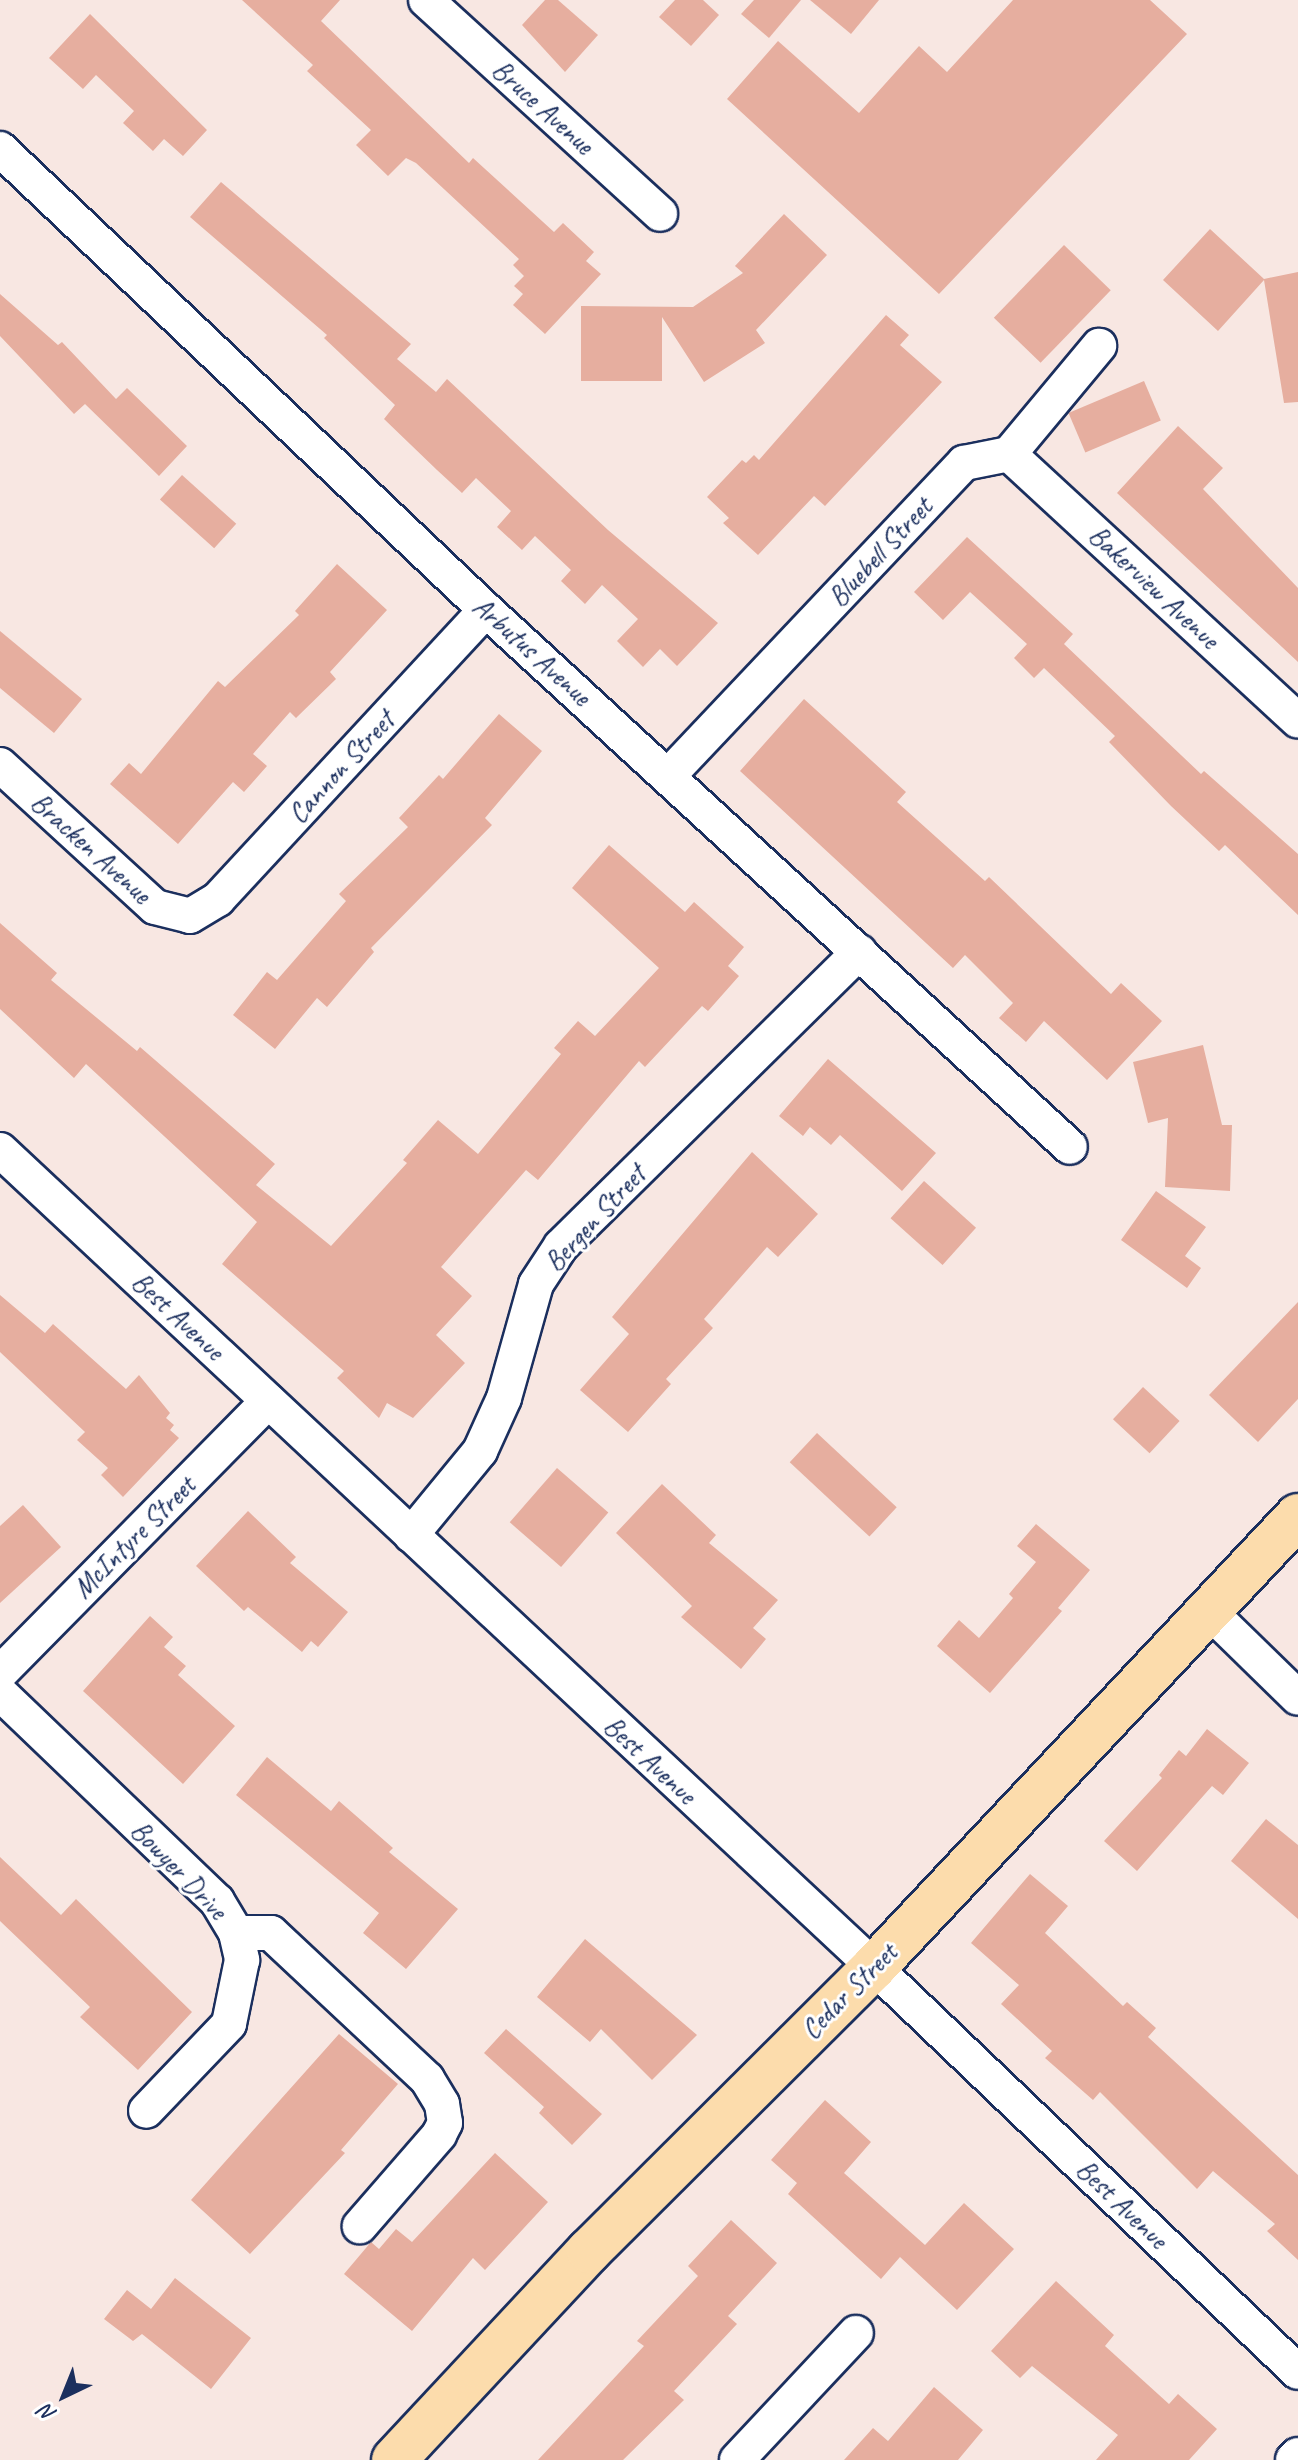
<!DOCTYPE html>
<style>
body{margin:0}
#map{position:relative;width:1298px;height:2460px;overflow:hidden;background:#f8e7e2;font-family:Caveat,sans-serif}
div>[style]{position:absolute}
[style*='--x']{left:calc(var(--x)*1px);top:calc(var(--y)*1px);width:calc(var(--w)*1px);rotate:calc(var(--a)*1deg)}
.building>*{inset:0;background:#e6ae9f;transform-origin:0 0}
.roads{filter:drop-shadow(2px 0 #1b2f5e) drop-shadow(-2px 0 #1b2f5e) drop-shadow(0 2px #1b2f5e) drop-shadow(0 -2px #1b2f5e)}
.minor>*{height:34px;margin:-17px;padding:0 17px;transform-origin:17px;border-radius:17px;background:#fff}
.major>*{height:44px;margin:-22px;padding:0 22px;transform-origin:22px;border-radius:22px;background:#fcdcac}
span{translate:-50% -50%;white-space:nowrap;text-align:center;line-height:1.15;-webkit-text-stroke:6px #fff;paint-order:stroke}
.street-label{font-size:28px;color:#1b2f5e}
.north{position:absolute;left:24px;top:2356px;width:80px;height:80px;-webkit-text-stroke:6px #fff;paint-order:stroke;rotate:223deg;font-size:22px;font-weight:700;line-height:32px;text-align:center;color:#1b2f5e}
.north::after{content:'';display:block;margin:auto;width:28px;height:36px;background:#1b2f5e;clip-path:polygon(50% 0,100% 100%,50% 72%,0 100%)}
</style>
<div id="map">
<div class="building">
<i style="clip-path:polygon(242px 0,340px 0,321px 21px,469px 163px,473px 158px,554px 232px,563px 223px,594px 252px,586px 261px,601px 274px,545px 334px,513px 305px,523px 294px,514px 286px,524px 276px,513px 265px,519px 259px,416px 163px,406px 158px,388px 176px,356px 145px,371px 130px,307px 71px,313px 65px)"></i>
<i style="clip-path:polygon(545px 0,558px 0,598px 35px,565px 72px,522px 25px)"></i>
<i style="clip-path:polygon(675px 0,703px 0,719px 15px,691px 46px,659px 17px)"></i>
<i style="clip-path:polygon(754px 0,801px 0,769px 38px,741px 14px)"></i>
<i style="clip-path:polygon(810px 0,879px 0,851px 34px)"></i>
<i style="clip-path:polygon(1013px 0,1150px 0,1187px 34px,939px 294px,727px 99px,778px 41px,859px 113px,919px 46px,947px 72px)"></i>
<i style="clip-path:polygon(90px 14px,207px 130px,183px 156px,164px 139px,153px 151px,123px 123px,134px 111px,96px 75px,83px 89px,49px 58px)"></i>
<i style="clip-path:polygon(221px 182px,411px 344px,397px 359px,436px 392px,447px 379px,608px 530px,718px 623px,677px 666px,660px 649px,643px 667px,617px 641px,638px 619px,602px 585px,585px 604px,561px 581px,571px 570px,535px 536px,522px 550px,497px 527px,511px 511px,476px 478px,462px 493px,437px 470px,384px 419px,395px 405px,324px 338px,327px 335px,190px 217px)"></i>
<i style="clip-path:polygon(784px 214px,827px 255px,756px 330px,765px 343px,704px 382px,662px 317px,662px 381px,581px 381px,581px 306px,693px 307px,743px 273px,735px 266px)"></i>
<i style="clip-path:polygon(1210px 229px,1264px 279px,1298px 272px,1298px 402px,1284px 403px,1264px 280px,1218px 331px,1163px 280px)"></i>
<i style="left:1064px;top:245px;width:65px;height:101px;rotate:44deg"></i>
<i style="clip-path:polygon(0 294px,58px 345px,62px 342px,116px 399px,127px 388px,187px 446px,159px 476px,85px 404px,74px 414px,0 336px)"></i>
<i style="clip-path:polygon(886px 315px,909px 335px,900px 345px,942px 382px,825px 506px,814px 496px,758px 555px,723px 523px,729px 518px,707px 497px,742px 460px,746px 463px,754px 455px,759px 460px)"></i>
<i style="left:1144px;top:381px;width:43px;height:82px;rotate:67deg"></i>
<i style="clip-path:polygon(1178px 426px,1223px 468px,1203px 489px,1298px 588px,1298px 662px,1117px 493px)"></i>
<i style="left:182px;top:475px;width:73px;height:33px;rotate:42deg"></i>
<i style="clip-path:polygon(967px 537px,1073px 634px,1064px 644px,1201px 774px,1204px 771px,1298px 854px,1298px 915px,1225px 845px,1219px 851px,1171px 806px,1109px 742px,1115px 736px,1044px 668px,1034px 678px,1014px 658px,1027px 644px,970px 592px,943px 620px,914px 592px)"></i>
<i style="clip-path:polygon(337px 564px,387px 610px,330px 672px,336px 679px,296px 718px,290px 712px,253px 754px,267px 766px,244px 792px,233px 782px,178px 844px,110px 784px,129px 763px,141px 774px,218px 681px,225px 687px,299px 615px,295px 611px)"></i>
<i style="clip-path:polygon(0 631px,82px 699px,54px 733px,0 688px)"></i>
<i style="clip-path:polygon(804px 699px,906px 792px,897px 802px,985px 881px,989px 877px,1111px 994px,1121px 983px,1162px 1021px,1107px 1080px,1044px 1021px,1026px 1042px,999px 1018px,1013px 1003px,965px 955px,953px 968px,740px 771px)"></i>
<i style="clip-path:polygon(499px 714px,542px 751px,485px 818px,492px 825px,371px 948px,374px 952px,327px 1007px,317px 998px,275px 1049px,233px 1015px,267px 972px,277px 980px,346px 901px,339px 894px,408px 827px,399px 818px,439px 775px,443px 779px)"></i>
<i style="clip-path:polygon(609px 845px,685px 912px,694px 902px,744px 947px,728px 966px,739px 976px,708px 1011px,702px 1006px,645px 1067px,639px 1061px,538px 1180px,526px 1170px,441px 1267px,472px 1296px,436px 1335px,465px 1363px,413px 1418px,387px 1403px,379px 1418px,337px 1378px,344px 1371px,222px 1264px,257px 1222px,86px 1064px,74px 1078px,0 1009px,0 923px,57px 973px,51px 980px,137px 1051px,140px 1047px,275px 1164px,256px 1185px,331px 1246px,407px 1163px,403px 1160px,438px 1120px,478px 1154px,561px 1054px,554px 1048px,578px 1021px,595px 1036px,659px 968px,572px 888px)"></i>
<i style="clip-path:polygon(1203px 1045px,1222px 1125px,1232px 1125px,1230px 1191px,1165px 1187px,1168px 1118px,1148px 1123px,1133px 1062px)"></i>
<i style="clip-path:polygon(828px 1059px,936px 1153px,902px 1191px,840px 1135px,831px 1145px,810px 1127px,803px 1136px,779px 1116px)"></i>
<i style="clip-path:polygon(752px 1152px,818px 1214px,778px 1257px,767px 1247px,704px 1319px,713px 1328px,666px 1379px,671px 1384px,628px 1432px,580px 1390px,629px 1334px,612px 1317px)"></i>
<i style="left:924px;top:1181px;width:70px;height:50px;rotate:42deg"></i>
<i style="clip-path:polygon(1156px 1191px,1206px 1227px,1185px 1256px,1201px 1268px,1187px 1288px,1121px 1240px)"></i>
<i style="clip-path:polygon(0 1295px,45px 1333px,53px 1324px,126px 1389px,139px 1375px,170px 1413px,166px 1418px,174px 1425px,170px 1430px,179px 1438px,123px 1497px,101px 1475px,108px 1468px,77px 1440px,85px 1432px,0 1352px)"></i>
<i style="clip-path:polygon(1298px 1302px,1298px 1399px,1258px 1442px,1209px 1395px)"></i>
<i style="left:1143px;top:1387px;width:50px;height:44px;rotate:43deg"></i>
<i style="left:817px;top:1433px;width:109px;height:40px;rotate:43deg"></i>
<i style="left:557px;top:1468px;width:68px;height:72px;rotate:41deg"></i>
<i style="clip-path:polygon(662px 1484px,716px 1535px,709px 1543px,778px 1600px,753px 1628px,766px 1639px,741px 1669px,681px 1617px,692px 1606px,616px 1533px)"></i>
<i style="clip-path:polygon(23px 1505px,61px 1547px,0 1603px,0 1526px)"></i>
<i style="clip-path:polygon(248px 1511px,296px 1557px,290px 1563px,348px 1612px,318px 1647px,311px 1641px,302px 1652px,248px 1607px,244px 1611px,196px 1566px)"></i>
<i style="clip-path:polygon(1036px 1524px,1090px 1570px,1058px 1608px,1062px 1611px,990px 1693px,937px 1646px,959px 1620px,979px 1638px,1013px 1598px,1009px 1594px,1036px 1562px,1017px 1546px)"></i>
<i style="clip-path:polygon(150px 1616px,173px 1637px,164px 1647px,186px 1666px,178px 1675px,235px 1726px,183px 1784px,83px 1691px)"></i>
<i style="clip-path:polygon(1207px 1729px,1249px 1763px,1223px 1795px,1212px 1786px,1137px 1871px,1104px 1841px,1162px 1778px,1159px 1775px,1179px 1750px,1186px 1756px)"></i>
<i style="clip-path:polygon(267px 1757px,331px 1811px,339px 1801px,393px 1848px,389px 1852px,458px 1909px,406px 1969px,363px 1933px,379px 1913px,236px 1795px)"></i>
<i style="clip-path:polygon(1266px 1819px,1298px 1845px,1298px 1919px,1231px 1861px)"></i>
<i style="clip-path:polygon(0 1857px,61px 1915px,76px 1899px,192px 2012px,138px 2070px,80px 2017px,90px 2007px,0 1921px)"></i>
<i style="clip-path:polygon(1030px 1874px,1068px 1906px,1045px 1933px,1123px 2006px,1127px 2002px,1156px 2028px,1148px 2037px,1298px 2175px,1298px 2260px,1267px 2231px,1275px 2224px,1213px 2171px,1197px 2189px,1100px 2092px,1093px 2100px,1045px 2058px,1052px 2051px,1001px 2004px,1019px 1985px,971px 1943px)"></i>
<i style="clip-path:polygon(585px 1939px,697px 2035px,652px 2080px,601px 2029px,590px 2042px,537px 1997px)"></i>
<i style="clip-path:polygon(506px 2029px,602px 2114px,572px 2145px,539px 2113px,544px 2107px,484px 2053px)"></i>
<i style="clip-path:polygon(339px 2034px,398px 2084px,341px 2150px,345px 2153px,250px 2254px,191px 2200px)"></i>
<i style="clip-path:polygon(825px 2100px,871px 2142px,844px 2173px,925px 2245px,964px 2203px,1014px 2249px,957px 2310px,900px 2257px,881px 2279px,788px 2194px,797px 2183px,771px 2160px)"></i>
<i style="clip-path:polygon(495px 2153px,548px 2202px,485px 2270px,473px 2258px,412px 2331px,344px 2274px,371px 2242px,379px 2249px,396px 2229px,412px 2242px)"></i>
<i style="clip-path:polygon(731px 2220px,777px 2263px,728px 2316px,737px 2324px,674px 2391px,684px 2400px,623px 2460px,538px 2460px,644px 2346px,637px 2341px,698px 2276px,688px 2266px)"></i>
<i style="clip-path:polygon(175px 2278px,251px 2338px,211px 2389px,142px 2334px,133px 2341px,104px 2319px,127px 2290px,151px 2309px)"></i>
<i style="clip-path:polygon(1056px 2281px,1114px 2335px,1105px 2346px,1169px 2404px,1178px 2394px,1217px 2429px,1189px 2460px,1096px 2460px,1118px 2435px,1032px 2366px,1020px 2378px,991px 2351px)"></i>
<i style="clip-path:polygon(934px 2387px,983px 2430px,958px 2460px,844px 2460px,873px 2428px,888px 2441px)"></i>
</div>
<div class="roads">
<div class="minor">
<i style="--x:426;--y:0;--w:317;--a:42.4"></i>
<i style="--x:0;--y:149;--w:670;--a:43.49"></i>
<i style="--x:486;--y:610;--w:793;--a:42.6"></i>
<i style="--x:1009;--y:454;--w:393;--a:42.7"></i>
<i style="--x:0;--y:765;--w:210;--a:42.5"></i>
<i style="--x:155;--y:907;--w:36;--a:14"></i>
<i style="--x:190;--y:916;--w:33;--a:-31"></i>
<i style="--x:218;--y:899;--w:394;--a:-47.2"></i>
<i style="--x:668;--y:776;--w:431;--a:-46.6"></i>
<i style="--x:964;--y:463;--w:46;--a:-11.3"></i>
<i style="--x:1009;--y:454;--w:141;--a:-50.2"></i>
<i style="--x:0;--y:1150;--w:1196;--a:43.07"></i>
<i style="--x:874;--y:1967;--w:586;--a:43.69"></i>
<i style="--x:411;--y:1535;--w:109;--a:-50.6"></i>
<i style="--x:480;--y:1451;--w:58;--a:-65.6"></i>
<i style="--x:504;--y:1398;--w:118;--a:-74.3"></i>
<i style="--x:536;--y:1284;--w:45;--a:-56.7"></i>
<i style="--x:561;--y:1246;--w:419;--a:-44.6"></i>
<i style="--x:1209;--y:1611;--w:124;--a:44.3"></i>
<i style="--x:0;--y:1673;--w:382;--a:-45.4"></i>
<i style="--x:0;--y:1693;--w:301;--a:43.8"></i>
<i style="--x:217;--y:1901;--w:37;--a:59"></i>
<i style="--x:236;--y:1933;--w:28;--a:77"></i>
<i style="--x:242;--y:1960;--w:65;--a:101.5"></i>
<i style="--x:229;--y:2024;--w:120;--a:133.7"></i>
<i style="--x:236;--y:1933;--w:35;--a:0"></i>
<i style="--x:271;--y:1933;--w:214;--a:43.1"></i>
<i style="--x:427;--y:2079;--w:29;--a:59"></i>
<i style="--x:442;--y:2104;--w:19;--a:81"></i>
<i style="--x:445;--y:2123;--w:13;--a:117"></i>
<i style="--x:439;--y:2135;--w:121;--a:131"></i>
<i style="--x:737;--y:2460;--w:174;--a:-46.9"></i>
<i style="--x:1293;--y:2460;--w:7;--a:-45"></i>
</div>
<div class="major">
<i style="--x:394;--y:2460;--w:286;--a:-47"></i>
<i style="--x:589;--y:2251;--w:402;--a:-44.9"></i>
<i style="--x:874;--y:1967;--w:619;--a:-46.77"></i>
</div>
</div>
<div class="street-label">
<span style="left:543px;top:107px;rotate:42deg">Bruce Avenue</span>
<span style="left:880px;top:552px;rotate:-47deg">Bluebell Street</span>
<span style="left:1154px;top:587px;rotate:43deg">Bakerview Avenue</span>
<span style="left:532px;top:651px;rotate:42deg">Arbutus Avenue</span>
<span style="left:341px;top:767px;rotate:-47deg">Cannon Street</span>
<span style="left:91px;top:848px;rotate:42deg">Bracken Avenue</span>
<span style="left:595px;top:1218px;rotate:-47deg">Bergen Street</span>
<span style="left:178px;top:1316px;rotate:43deg">Best Avenue</span>
<span style="left:134px;top:1537px;rotate:-45deg">McIntyre Street</span>
<span style="left:650px;top:1760px;rotate:43deg">Best Avenue</span>
<span style="left:179px;top:1870px;rotate:46deg">Bowyer Drive</span>
<span style="left:849px;top:1991px;rotate:-45deg">Cedar Street</span>
<span style="left:1122px;top:2204px;rotate:44deg">Best Avenue</span>
</div>
<div class="north">N</div>
</div>
